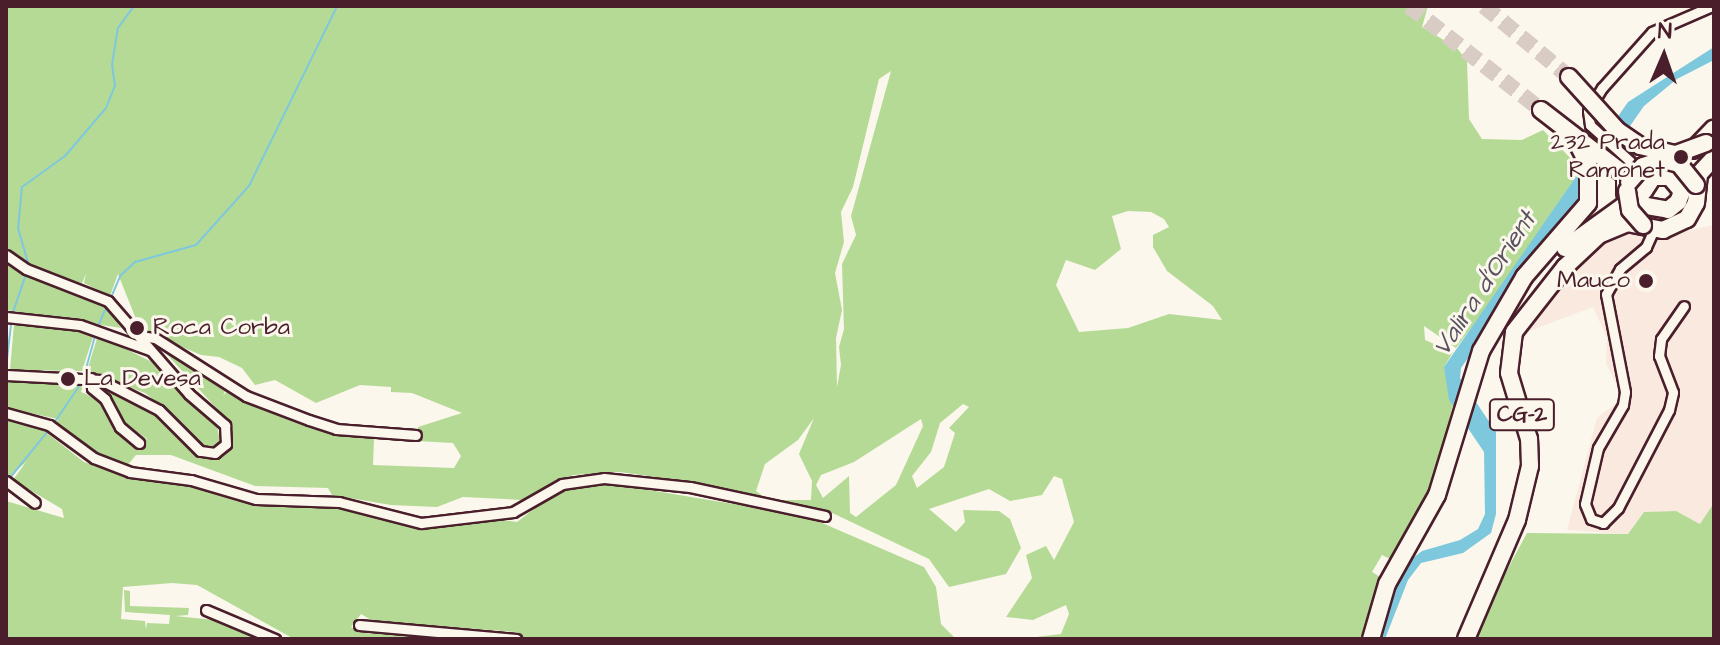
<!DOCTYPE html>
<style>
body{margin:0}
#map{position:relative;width:1720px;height:645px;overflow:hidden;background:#fbf7ec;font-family:"Architects Daughter",sans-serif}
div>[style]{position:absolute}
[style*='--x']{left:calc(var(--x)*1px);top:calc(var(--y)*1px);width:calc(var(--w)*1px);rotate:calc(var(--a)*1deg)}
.built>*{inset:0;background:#fae9de}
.green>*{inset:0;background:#b5da95}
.water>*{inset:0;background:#7ec8de}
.stream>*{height:2px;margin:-1px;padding:0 1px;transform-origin:1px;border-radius:1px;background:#7ec8de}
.trunk-tunnel>*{height:16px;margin-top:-8px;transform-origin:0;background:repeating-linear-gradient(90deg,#d8ccc5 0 16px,transparent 0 24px)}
.roads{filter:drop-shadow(2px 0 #4a1f2b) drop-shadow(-2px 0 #4a1f2b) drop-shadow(0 2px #4a1f2b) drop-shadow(0 -2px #4a1f2b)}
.minor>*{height:9px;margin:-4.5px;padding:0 4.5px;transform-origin:4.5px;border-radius:4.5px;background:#fbf7ec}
.trunk>*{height:16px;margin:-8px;padding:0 8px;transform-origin:8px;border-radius:8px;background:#fbf7ec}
.bridges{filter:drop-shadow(2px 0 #4a1f2b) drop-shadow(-2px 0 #4a1f2b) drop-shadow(0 2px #4a1f2b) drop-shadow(0 -2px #4a1f2b)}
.trunk-bridge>*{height:16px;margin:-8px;padding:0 8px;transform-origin:8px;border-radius:8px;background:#fbf7ec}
.dots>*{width:22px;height:22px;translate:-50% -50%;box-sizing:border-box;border:4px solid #fbf7ec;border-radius:50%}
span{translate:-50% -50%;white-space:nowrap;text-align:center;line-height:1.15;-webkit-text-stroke:6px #fbf7ec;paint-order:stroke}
.shield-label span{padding:2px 6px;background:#fbf7ec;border:2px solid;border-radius:6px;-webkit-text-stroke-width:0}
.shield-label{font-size:22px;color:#4a1f2b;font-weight:700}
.poi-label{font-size:24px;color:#4a1f2b}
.right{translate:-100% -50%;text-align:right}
.left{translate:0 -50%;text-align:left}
.water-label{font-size:26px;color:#5a5261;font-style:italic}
.frame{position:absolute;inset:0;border:8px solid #4a1f2b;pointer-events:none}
.north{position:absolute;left:1624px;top:16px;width:80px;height:80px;-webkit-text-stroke:6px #fbf7ec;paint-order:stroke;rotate:2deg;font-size:22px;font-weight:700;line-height:32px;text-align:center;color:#4a1f2b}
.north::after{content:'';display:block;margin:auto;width:28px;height:36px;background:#4a1f2b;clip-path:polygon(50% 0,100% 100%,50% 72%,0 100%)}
</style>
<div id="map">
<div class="built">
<i style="clip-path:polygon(1714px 225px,1714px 503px,1701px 524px,1676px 511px,1644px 512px,1628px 534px,1567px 530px,1597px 418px,1616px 403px,1620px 393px,1606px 363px,1607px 338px,1593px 307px,1519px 335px,1552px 289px,1593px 247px,1619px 229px,1660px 237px)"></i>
</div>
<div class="green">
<i style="clip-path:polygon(evenodd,6px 6px,1428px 6px,1422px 27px,1457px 48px,1467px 61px,1469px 119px,1482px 139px,1522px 140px,1543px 130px,1581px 169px,1522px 260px,1456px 348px,1424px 326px,1425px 340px,1453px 352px,1444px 367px,1453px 405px,1430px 497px,1392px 560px,1382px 555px,1372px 572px,1382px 578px,1361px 639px,1020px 639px,1061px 634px,1069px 614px,1066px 605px,1033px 620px,1006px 617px,1032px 578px,1026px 555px,1046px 546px,1054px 560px,1074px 522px,1062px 479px,1054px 476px,1042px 495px,1010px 501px,989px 489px,929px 509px,956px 532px,965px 522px,963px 510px,999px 511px,1010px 519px,1021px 548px,1006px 574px,949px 587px,929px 559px,826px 510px,767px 503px,704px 484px,620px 472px,573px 475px,523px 500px,463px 497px,437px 507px,391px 505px,332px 495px,328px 488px,255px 486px,171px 455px,136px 455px,126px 467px,97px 452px,56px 423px,58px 419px,6px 408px,6px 381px,84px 383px,81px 392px,97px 399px,113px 428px,140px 448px,147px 439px,125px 423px,103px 387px,155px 412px,194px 452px,211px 457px,221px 454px,233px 442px,231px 424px,162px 349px,225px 391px,223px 396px,227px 391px,307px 426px,374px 439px,373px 465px,454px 468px,461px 456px,453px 443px,417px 441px,418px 427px,462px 413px,412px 393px,391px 392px,391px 387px,360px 385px,316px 403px,275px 380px,255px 385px,242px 368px,219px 357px,201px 355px,140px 329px,118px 274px,110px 296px,84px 283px,86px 274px,82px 283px,50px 275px,6px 248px,6px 6px,891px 71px,851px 216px,856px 235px,842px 264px,844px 329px,839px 347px,841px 365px,837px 387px,836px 338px,842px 310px,835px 273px,844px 242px,841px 212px,853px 187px,879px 79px,891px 71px,6px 6px,1128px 211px,1151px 212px,1164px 219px,1169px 227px,1153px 235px,1153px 247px,1167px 271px,1213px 306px,1222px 320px,1169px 314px,1128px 328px,1079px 332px,1056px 285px,1066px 260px,1095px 270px,1121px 249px,1112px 216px,1128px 211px,6px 6px,963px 404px,969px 407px,949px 428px,955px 433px,944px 467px,917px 488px,912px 476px,931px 452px,940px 423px,963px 404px,6px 6px,814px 418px,799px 454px,812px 481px,811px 500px,768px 500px,756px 491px,765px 464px,798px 440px,814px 418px,6px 6px,921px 419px,923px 426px,896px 485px,856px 517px,850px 513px,849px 476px,823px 498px,816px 485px,821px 475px,854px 462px,921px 419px)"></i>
<i style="clip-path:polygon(6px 260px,33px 278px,105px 303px,121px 328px,6px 310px)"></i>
<i style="clip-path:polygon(14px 324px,94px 334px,82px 371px,10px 370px)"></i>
<i style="clip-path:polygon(98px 335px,154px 363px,217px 425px,220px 443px,208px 449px,201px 446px,177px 418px,145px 393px,87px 371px)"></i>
<i style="clip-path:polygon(6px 419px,43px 430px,84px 462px,121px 475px,196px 486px,264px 504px,333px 505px,428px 528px,482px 517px,517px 522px,559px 490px,606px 483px,806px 516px,924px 567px,936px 587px,941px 624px,956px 639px,527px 639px,516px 632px,373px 621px,361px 614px,351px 627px,364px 633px,456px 639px,294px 639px,197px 585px,172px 583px,123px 587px,121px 619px,145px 621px,146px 629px,147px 623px,169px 624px,170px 615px,125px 612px,124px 590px,130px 591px,130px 606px,189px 608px,188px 615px,175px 616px,245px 623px,245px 632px,269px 639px,6px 639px,6px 501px,64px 518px,62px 509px,13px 480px,26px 462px,9px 477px,6px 473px)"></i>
<i style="clip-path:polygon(1714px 503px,1714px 639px,1470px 639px,1527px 533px,1628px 534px,1644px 512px,1676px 511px,1700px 524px)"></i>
</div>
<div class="water">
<i style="clip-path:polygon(1714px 47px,1714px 60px,1677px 79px,1644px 106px,1461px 368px,1460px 378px,1496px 432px,1496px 514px,1491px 533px,1463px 553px,1421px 563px,1408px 580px,1385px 639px,1377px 639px,1404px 565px,1422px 551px,1460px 540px,1478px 529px,1485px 514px,1484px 452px,1449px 400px,1444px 367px,1628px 102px)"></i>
</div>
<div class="stream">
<i style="--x:28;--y:263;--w:35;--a:-106"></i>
<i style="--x:18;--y:229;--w:42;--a:-84.6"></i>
<i style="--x:22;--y:187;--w:53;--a:-35.8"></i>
<i style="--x:65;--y:156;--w:63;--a:-49.5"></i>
<i style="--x:106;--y:108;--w:24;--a:-68"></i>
<i style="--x:115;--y:86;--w:21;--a:-98"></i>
<i style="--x:112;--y:65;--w:37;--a:-81"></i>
<i style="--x:118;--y:28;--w:27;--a:-54"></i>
<i style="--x:110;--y:300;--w:26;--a:-67"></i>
<i style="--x:120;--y:276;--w:21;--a:-43"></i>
<i style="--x:135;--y:262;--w:63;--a:-15.6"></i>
<i style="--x:196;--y:245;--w:79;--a:-48.1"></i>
<i style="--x:249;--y:186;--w:200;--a:-63.9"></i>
<i style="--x:12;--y:315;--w:43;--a:-71.1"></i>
<i style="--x:98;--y:326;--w:22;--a:-66"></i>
<i style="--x:6;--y:368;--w:43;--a:-83.4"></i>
<i style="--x:84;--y:376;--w:41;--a:-74.6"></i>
<i style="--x:54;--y:423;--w:50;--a:-55.7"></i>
<i style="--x:9;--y:479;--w:62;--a:-50.9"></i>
</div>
<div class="trunk-tunnel">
<i style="--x:1409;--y:6;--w:168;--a:38.2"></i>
<i style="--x:1484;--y:6;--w:111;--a:39.9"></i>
</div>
<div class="roads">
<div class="minor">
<i style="--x:1642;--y:172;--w:70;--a:-137.9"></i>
<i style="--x:1590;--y:125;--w:14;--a:-98"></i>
<i style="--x:1588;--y:111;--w:27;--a:-59"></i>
<i style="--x:1602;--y:88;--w:75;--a:-48.2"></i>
<i style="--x:1652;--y:32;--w:65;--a:-23.4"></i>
<i style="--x:1654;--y:229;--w:20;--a:114"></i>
<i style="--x:1646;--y:247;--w:34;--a:140"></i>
<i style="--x:1620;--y:269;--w:29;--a:119"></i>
<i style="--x:1606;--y:294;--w:100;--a:79"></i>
<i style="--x:1625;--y:392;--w:13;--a:99"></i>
<i style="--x:1623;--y:405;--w:50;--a:120.2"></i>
<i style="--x:1598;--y:448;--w:57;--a:103.1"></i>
<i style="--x:1585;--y:504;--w:16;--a:68"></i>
<i style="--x:1591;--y:519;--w:13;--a:18"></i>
<i style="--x:1603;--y:523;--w:21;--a:-45"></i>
<i style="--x:1618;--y:508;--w:110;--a:-62.5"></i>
<i style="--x:1669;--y:410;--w:18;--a:-77"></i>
<i style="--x:1673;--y:392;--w:39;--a:-111"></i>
<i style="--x:1659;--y:356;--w:17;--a:-83"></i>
<i style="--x:1661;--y:339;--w:40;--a:-55.1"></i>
<i style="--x:6;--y:255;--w:24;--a:35"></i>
<i style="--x:26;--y:269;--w:88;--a:21.3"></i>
<i style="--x:108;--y:301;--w:123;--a:48.9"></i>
<i style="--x:189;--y:394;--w:48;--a:40.7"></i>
<i style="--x:225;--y:425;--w:19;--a:87"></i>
<i style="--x:226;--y:444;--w:14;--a:141"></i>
<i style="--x:215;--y:453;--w:15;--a:-172"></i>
<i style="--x:200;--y:451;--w:58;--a:-135"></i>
<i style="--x:159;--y:410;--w:65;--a:-152.7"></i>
<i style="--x:101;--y:380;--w:95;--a:-177"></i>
<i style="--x:6;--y:317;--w:74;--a:6.2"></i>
<i style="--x:80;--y:325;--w:74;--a:19.7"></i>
<i style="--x:140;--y:336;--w:15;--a:8"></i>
<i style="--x:155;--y:338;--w:108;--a:32.5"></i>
<i style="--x:246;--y:396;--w:67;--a:20.9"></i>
<i style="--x:309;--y:420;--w:28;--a:18"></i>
<i style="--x:336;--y:429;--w:80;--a:4.3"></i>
<i style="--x:91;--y:378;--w:10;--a:84"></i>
<i style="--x:92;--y:388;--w:17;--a:40"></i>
<i style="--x:105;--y:399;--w:32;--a:62"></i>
<i style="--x:120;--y:427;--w:25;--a:40"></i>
<i style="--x:6;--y:413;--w:45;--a:15.6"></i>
<i style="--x:49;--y:425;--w:56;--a:36.3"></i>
<i style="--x:94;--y:458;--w:39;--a:21"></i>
<i style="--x:130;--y:472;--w:62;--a:7.5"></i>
<i style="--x:191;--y:480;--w:68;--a:16.3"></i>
<i style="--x:256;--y:499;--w:83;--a:2.1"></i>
<i style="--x:339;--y:502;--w:85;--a:14.4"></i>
<i style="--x:421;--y:523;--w:93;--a:-6.8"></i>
<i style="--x:513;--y:512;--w:56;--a:-29.7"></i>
<i style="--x:562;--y:484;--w:42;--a:-8.1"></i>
<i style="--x:604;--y:478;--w:86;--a:6"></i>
<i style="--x:690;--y:487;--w:138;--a:12.1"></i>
<i style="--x:6;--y:481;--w:36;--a:37"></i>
<i style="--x:206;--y:610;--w:75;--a:22.8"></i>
<i style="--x:359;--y:625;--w:158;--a:5.1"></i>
</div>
<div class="trunk">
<i style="--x:1541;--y:110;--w:106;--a:37.7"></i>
<i style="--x:1625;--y:175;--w:18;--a:90"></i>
<i style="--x:1693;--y:150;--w:30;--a:-46"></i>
<i style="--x:1622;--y:208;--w:19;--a:-9"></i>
<i style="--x:1641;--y:205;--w:27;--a:10"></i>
<i style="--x:1668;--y:210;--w:13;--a:-39"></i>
<i style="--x:1678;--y:202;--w:22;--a:-69"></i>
<i style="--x:1565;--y:248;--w:97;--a:-35.8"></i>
<i style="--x:1644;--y:191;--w:17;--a:-57"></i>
<i style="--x:1653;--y:177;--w:17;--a:0"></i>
<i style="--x:1670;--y:177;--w:16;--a:50"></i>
<i style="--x:1371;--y:639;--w:57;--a:-73.8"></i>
<i style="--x:1387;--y:584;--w:102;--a:-60.7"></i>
<i style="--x:1437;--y:495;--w:151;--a:-73"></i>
<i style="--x:1481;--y:351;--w:86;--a:-59.8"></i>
<i style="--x:1524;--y:277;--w:98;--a:-49.1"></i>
<i style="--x:1588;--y:203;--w:39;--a:-90"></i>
<i style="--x:1588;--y:164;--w:30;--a:-117"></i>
<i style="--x:1466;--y:639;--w:129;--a:-66.8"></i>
<i style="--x:1517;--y:520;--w:56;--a:-76.5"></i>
<i style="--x:1530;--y:466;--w:27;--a:-92"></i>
<i style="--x:1529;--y:439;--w:69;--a:-106.9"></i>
<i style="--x:1509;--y:373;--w:41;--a:-83"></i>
<i style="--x:1514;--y:332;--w:83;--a:-51.9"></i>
<i style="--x:1565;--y:267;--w:47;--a:-43.3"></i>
<i style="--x:1599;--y:235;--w:30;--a:-23"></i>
<i style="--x:1627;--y:223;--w:37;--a:11"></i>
<i style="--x:1663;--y:230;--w:26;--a:-25"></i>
<i style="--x:1687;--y:219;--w:18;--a:-61"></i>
<i style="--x:1696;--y:203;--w:29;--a:-84"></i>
<i style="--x:1699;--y:174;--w:22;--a:-47"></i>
</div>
</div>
<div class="bridges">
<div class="trunk-bridge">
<i style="--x:1569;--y:77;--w:73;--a:47.8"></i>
<i style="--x:1618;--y:131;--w:27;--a:34"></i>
<i style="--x:1640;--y:146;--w:37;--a:13"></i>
<i style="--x:1676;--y:154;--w:32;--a:-20"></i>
<i style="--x:1629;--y:182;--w:21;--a:-49"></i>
<i style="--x:1643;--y:166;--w:20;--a:-18"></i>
<i style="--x:1662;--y:160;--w:17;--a:13"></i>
<i style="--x:1679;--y:164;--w:27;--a:51"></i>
<i style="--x:1627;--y:191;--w:19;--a:81"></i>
<i style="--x:1630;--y:210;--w:20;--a:49"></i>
</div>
</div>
<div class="dots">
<i style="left:1681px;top:157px;background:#4a1f2b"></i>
<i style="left:1646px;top:281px;background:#4a1f2b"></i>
<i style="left:137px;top:328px;background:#4a1f2b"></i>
<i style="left:68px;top:379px;background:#4a1f2b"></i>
</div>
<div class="shield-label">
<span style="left:1522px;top:415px">CG-2</span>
</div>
<div class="poi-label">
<span class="right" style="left:1665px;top:157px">232 Prada<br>Ramonet</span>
<span class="right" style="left:1630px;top:281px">Mauco</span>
<span class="left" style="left:153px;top:328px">Roca Corba</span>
<span class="left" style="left:84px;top:379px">La Devesa</span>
</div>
<div class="water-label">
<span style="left:1485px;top:284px;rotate:-57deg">Valira d'Orient</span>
</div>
<div class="frame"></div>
<div class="north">N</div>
</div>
